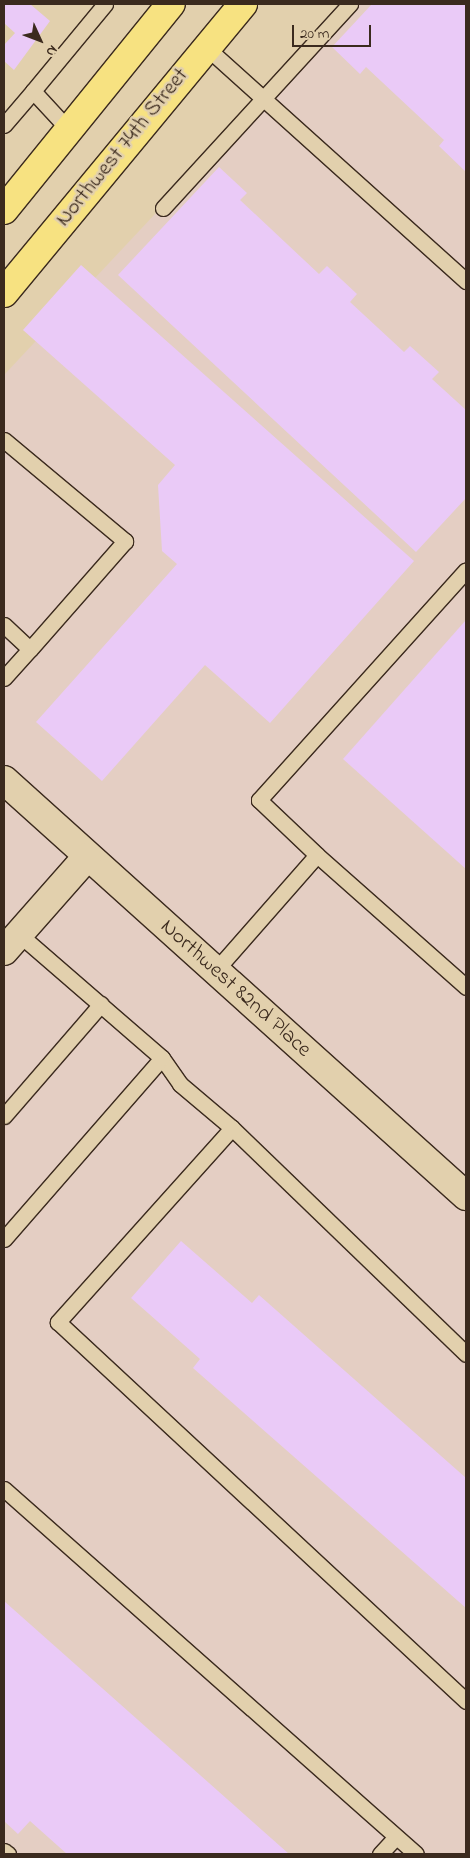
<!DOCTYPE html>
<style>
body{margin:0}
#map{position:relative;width:470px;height:1858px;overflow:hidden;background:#e2d0ad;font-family:"Indie Flower",sans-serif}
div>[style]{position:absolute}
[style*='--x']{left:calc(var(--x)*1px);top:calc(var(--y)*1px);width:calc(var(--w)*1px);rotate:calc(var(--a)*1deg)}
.built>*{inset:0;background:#e4cec3}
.building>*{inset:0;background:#eacaf7}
.roads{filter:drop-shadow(1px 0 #3b2a1e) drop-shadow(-1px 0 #3b2a1e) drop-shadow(0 1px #3b2a1e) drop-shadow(0 -1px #3b2a1e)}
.service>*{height:15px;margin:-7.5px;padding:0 7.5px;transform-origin:7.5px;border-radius:7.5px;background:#e2d0ad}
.minor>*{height:28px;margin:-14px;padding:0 14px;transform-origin:14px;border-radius:14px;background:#e2d0ad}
.primary>*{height:28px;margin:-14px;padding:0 14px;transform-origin:14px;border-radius:14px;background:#f7e281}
span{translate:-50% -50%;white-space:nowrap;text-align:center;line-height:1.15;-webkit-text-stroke:5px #e2d0ad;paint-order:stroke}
.street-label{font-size:22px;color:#3b2a1e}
.frame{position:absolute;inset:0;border:5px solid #3b2a1e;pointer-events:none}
.north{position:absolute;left:15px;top:15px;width:50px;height:50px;-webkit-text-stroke:4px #e2d0ad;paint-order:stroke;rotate:133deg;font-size:14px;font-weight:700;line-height:20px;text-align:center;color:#3b2a1e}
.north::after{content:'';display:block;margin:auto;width:18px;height:22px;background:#3b2a1e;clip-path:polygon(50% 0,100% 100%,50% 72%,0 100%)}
.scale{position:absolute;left:292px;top:25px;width:79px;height:22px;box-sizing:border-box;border:2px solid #3b2a1e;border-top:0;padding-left:6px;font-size:15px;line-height:18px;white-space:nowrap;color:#3b2a1e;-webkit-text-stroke:4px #e2d0ad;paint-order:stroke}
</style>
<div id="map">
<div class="built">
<i style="clip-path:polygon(352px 4px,466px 4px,466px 1854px,4px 1854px,4px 375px)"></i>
</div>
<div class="building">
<i style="clip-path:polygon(4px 4px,30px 4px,50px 21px,14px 70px,4px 61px,4px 45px,15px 33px,4px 23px)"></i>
<i style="clip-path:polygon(372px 4px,466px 4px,466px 172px,439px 146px,444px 140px,366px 67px,360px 74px,332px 47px)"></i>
<i style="clip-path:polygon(219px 167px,247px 193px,240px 200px,319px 274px,327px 266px,357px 294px,350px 302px,404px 352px,410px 346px,439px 372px,432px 379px,466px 410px,466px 498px,416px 552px,118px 275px)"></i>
<i style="clip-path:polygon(81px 265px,414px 561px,270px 723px,205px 665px,102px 781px,36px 722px,177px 564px,162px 551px,158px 485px,175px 465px,23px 330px)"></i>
<i style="clip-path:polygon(466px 620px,466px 869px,343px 759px)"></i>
<i style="clip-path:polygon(181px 1241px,252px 1303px,259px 1295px,466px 1478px,466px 1608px,193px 1368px,200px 1359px,131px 1298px)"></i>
<i style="clip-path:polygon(4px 1601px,289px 1854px,67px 1854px,30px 1821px,18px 1834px,4px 1821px)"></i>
</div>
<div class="roads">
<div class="service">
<i style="--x:206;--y:47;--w:350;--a:42"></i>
<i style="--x:4;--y:125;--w:45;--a:-49.5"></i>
<i style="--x:69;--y:130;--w:53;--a:-132.7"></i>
<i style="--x:33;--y:91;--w:113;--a:-50.4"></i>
<i style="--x:163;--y:208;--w:277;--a:-47.5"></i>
<i style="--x:4;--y:440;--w:158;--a:39.9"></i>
<i style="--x:125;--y:541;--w:144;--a:131.3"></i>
<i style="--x:4;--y:625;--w:35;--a:43"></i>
<i style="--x:30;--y:649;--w:39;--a:132"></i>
<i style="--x:317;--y:855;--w:199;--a:41.5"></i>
<i style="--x:215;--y:971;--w:154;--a:-48.7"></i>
<i style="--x:317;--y:855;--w:80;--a:-136.5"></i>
<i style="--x:259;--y:800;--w:309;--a:-48"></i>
<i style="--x:162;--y:1058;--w:32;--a:55"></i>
<i style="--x:180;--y:1084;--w:68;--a:40.2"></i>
<i style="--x:232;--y:1128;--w:325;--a:44"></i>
<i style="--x:4;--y:1116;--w:148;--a:-49.1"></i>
<i style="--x:232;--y:1128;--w:261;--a:131.9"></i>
<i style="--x:58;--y:1322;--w:557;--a:42.89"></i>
<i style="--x:4;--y:1239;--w:240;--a:-48.9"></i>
<i style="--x:162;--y:1058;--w:189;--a:-139.1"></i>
<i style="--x:4;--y:1489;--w:550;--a:41.54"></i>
<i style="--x:4;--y:1851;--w:5;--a:37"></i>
<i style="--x:380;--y:1854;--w:23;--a:-47"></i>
</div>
<div class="minor">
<i style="--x:4;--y:780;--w:622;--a:42"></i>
<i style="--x:4;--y:951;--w:125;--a:-48.6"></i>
</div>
<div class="primary">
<i style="--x:4;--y:210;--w:265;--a:-51"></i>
<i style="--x:4;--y:293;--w:375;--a:-50.4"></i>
</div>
</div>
<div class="street-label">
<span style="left:123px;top:148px;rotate:-51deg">Northwest 74th Street</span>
<span style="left:235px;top:989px;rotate:42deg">Northwest 82nd Place</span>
</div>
<div class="frame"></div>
<div class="north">N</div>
<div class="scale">20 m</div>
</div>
